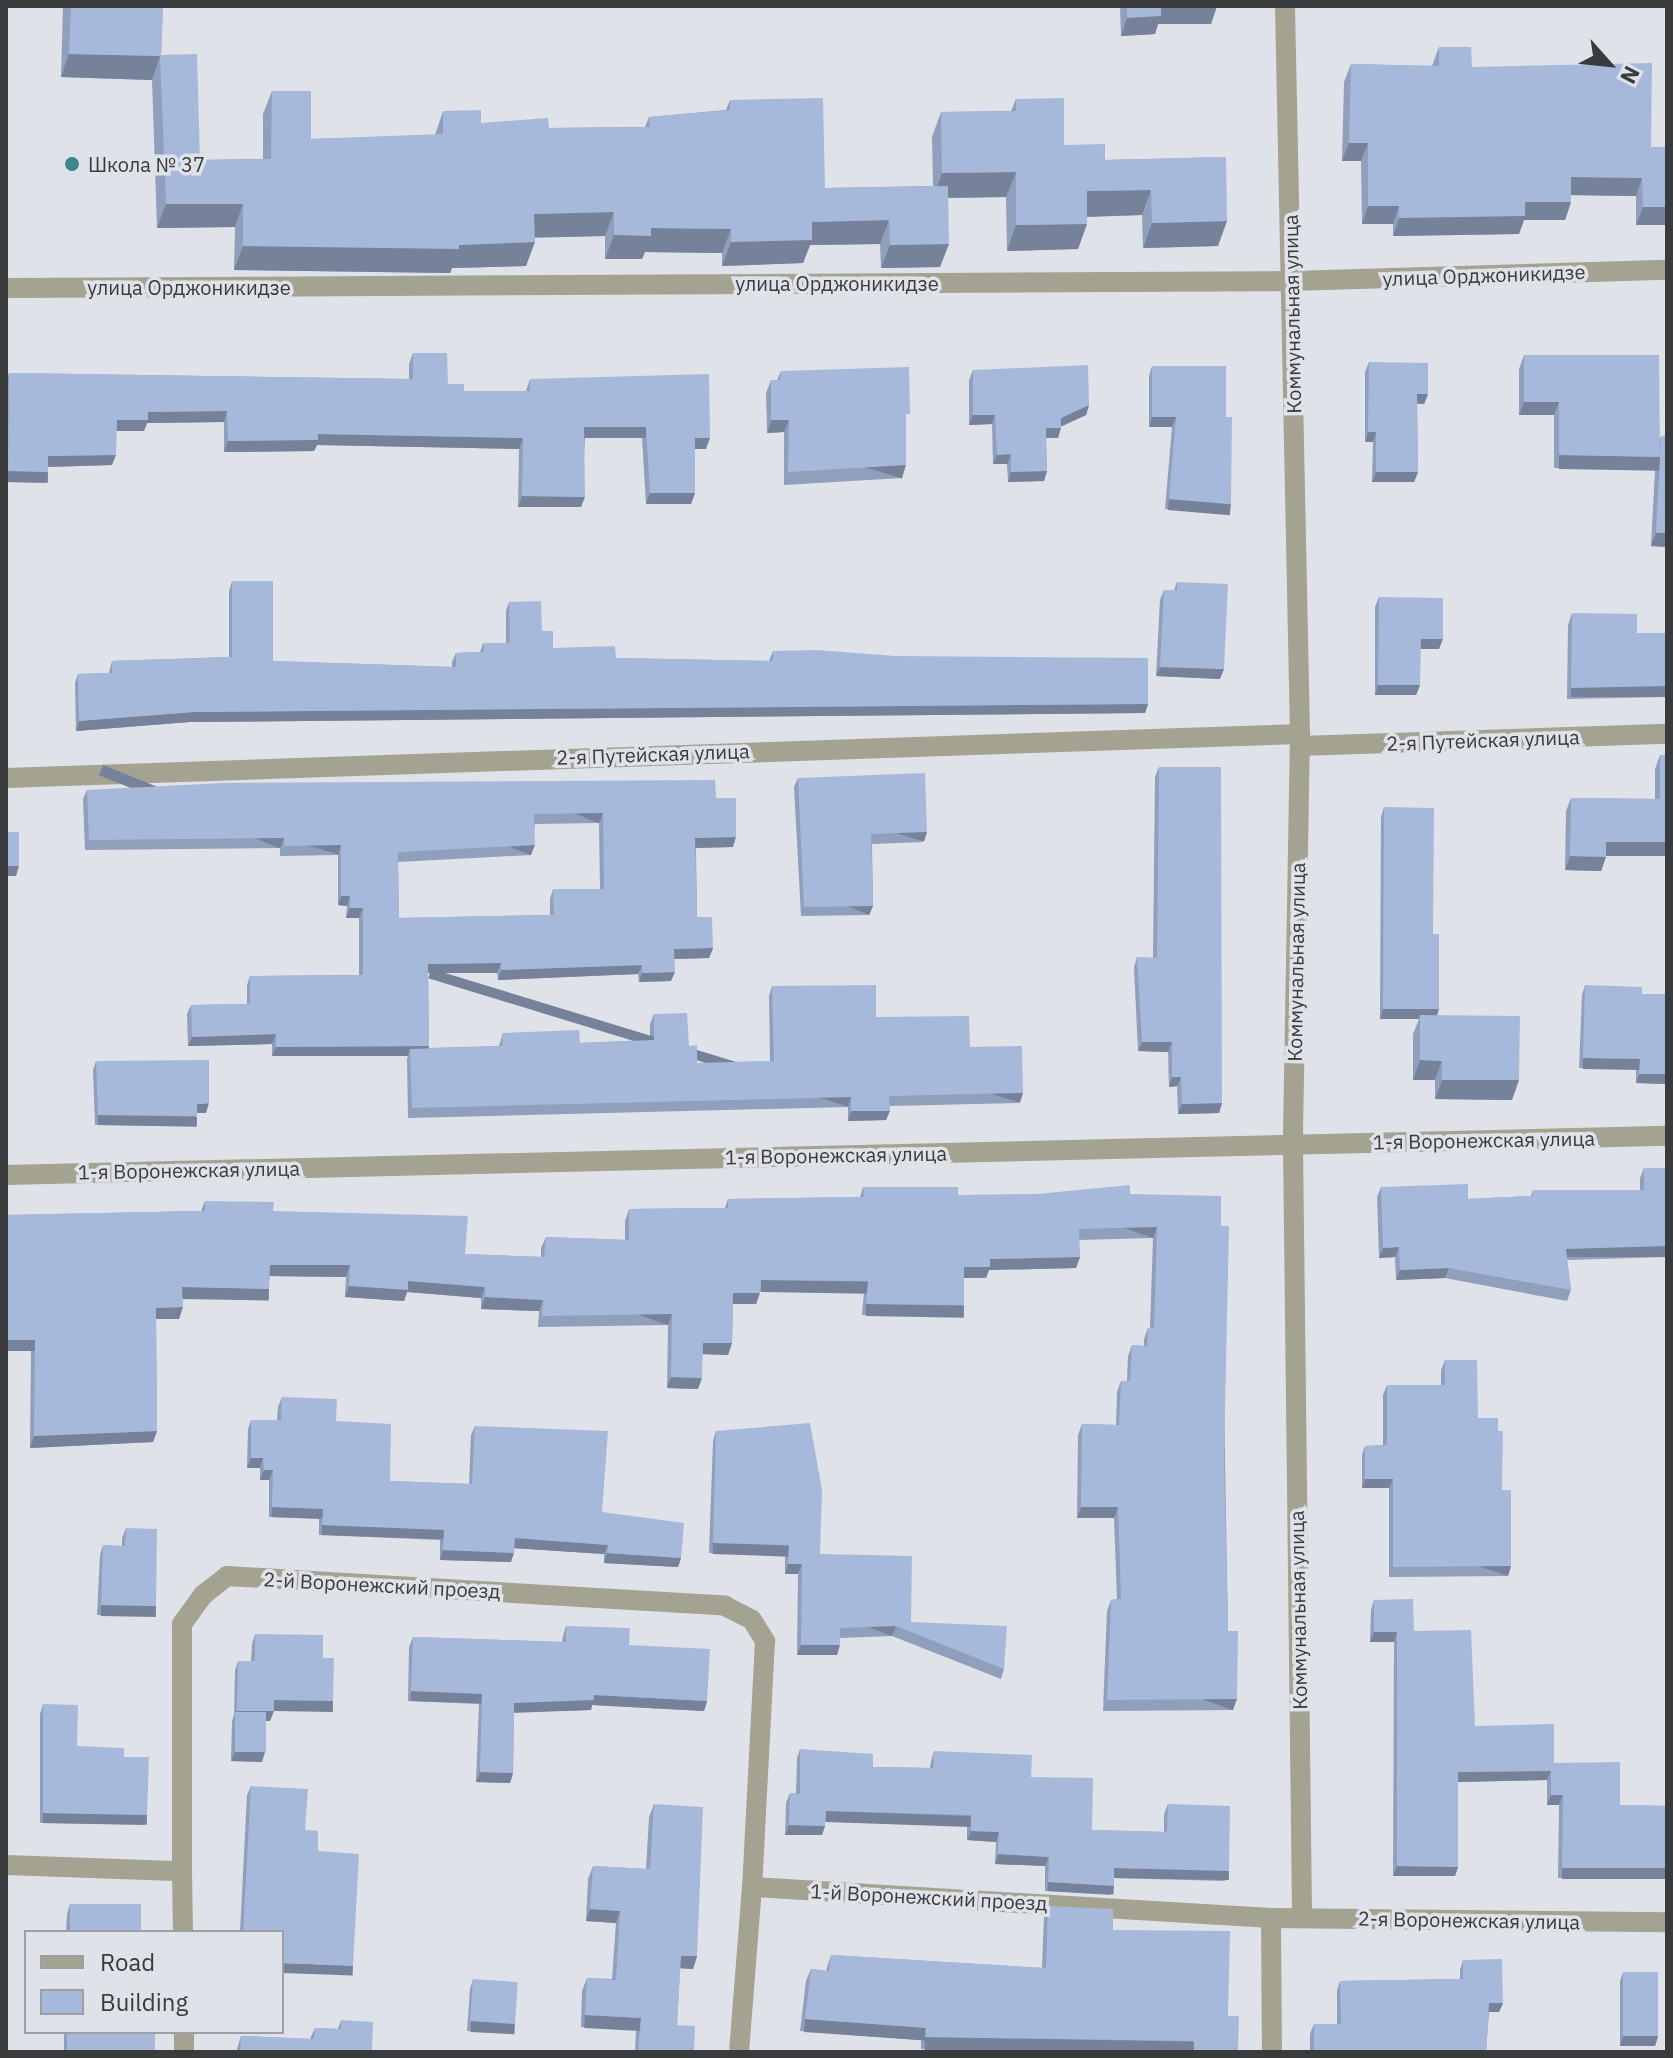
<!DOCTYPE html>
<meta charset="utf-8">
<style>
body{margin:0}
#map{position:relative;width:1673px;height:2058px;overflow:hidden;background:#dfe2e8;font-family:"IBM Plex Sans",sans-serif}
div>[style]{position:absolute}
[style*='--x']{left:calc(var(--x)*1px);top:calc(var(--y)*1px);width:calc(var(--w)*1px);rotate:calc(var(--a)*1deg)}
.minor>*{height:20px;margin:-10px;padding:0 10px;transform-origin:10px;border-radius:10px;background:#a4a291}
.wall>*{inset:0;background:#909fbc;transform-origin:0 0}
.shaded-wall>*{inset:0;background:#758299;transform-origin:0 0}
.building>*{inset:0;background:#a7b9db;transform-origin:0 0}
.dots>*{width:22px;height:22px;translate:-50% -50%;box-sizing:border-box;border:4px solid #dfe2e8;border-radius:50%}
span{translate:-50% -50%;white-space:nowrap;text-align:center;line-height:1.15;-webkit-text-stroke:7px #dfe2e8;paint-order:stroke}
.poi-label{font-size:20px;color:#3a3b3d}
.left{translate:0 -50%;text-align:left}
.street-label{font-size:20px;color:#3a3b3d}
.frame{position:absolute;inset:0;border:8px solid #3a3b3d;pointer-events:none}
.legend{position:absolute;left:24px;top:1930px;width:260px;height:104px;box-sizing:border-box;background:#dfe2e8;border:2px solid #9d9fa4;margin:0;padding:10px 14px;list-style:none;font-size:24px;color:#3a3b3d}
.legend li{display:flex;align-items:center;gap:16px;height:40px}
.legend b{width:40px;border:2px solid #9d9fa4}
.north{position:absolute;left:1569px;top:24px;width:80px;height:80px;-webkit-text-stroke:6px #dfe2e8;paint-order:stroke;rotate:117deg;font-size:22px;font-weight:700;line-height:32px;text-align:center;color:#3a3b3d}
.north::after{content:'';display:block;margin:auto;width:28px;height:36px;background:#3a3b3d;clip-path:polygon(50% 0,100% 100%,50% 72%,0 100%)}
</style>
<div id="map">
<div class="minor">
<i style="--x:1285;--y:6;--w:728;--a:88.82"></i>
<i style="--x:1300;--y:734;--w:410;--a:91"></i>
<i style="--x:1293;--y:1144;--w:774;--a:89.33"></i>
<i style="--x:6;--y:288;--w:1285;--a:-0.31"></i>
<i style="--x:1291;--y:281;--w:376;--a:-1.7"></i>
<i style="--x:1300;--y:746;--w:367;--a:-1.9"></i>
<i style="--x:6;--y:778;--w:1295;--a:-1.95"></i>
<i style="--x:6;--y:1175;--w:1661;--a:-1.35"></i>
<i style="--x:6;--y:1865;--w:176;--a:2"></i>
<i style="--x:182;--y:1871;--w:247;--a:-90"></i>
<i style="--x:182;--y:1624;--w:36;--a:-54"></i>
<i style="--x:203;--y:1595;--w:31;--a:-38"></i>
<i style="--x:227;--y:1576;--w:499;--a:3.4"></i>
<i style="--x:725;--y:1606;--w:30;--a:27"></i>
<i style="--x:752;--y:1620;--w:25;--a:58"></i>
<i style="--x:765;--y:1641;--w:246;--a:93"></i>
<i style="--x:182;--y:1871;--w:61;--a:89.1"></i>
<i style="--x:1271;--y:1918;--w:134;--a:89.6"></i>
<i style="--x:184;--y:2032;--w:20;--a:90"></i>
<i style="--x:739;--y:2052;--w:166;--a:-85.5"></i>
<i style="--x:752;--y:1887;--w:520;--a:3.42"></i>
<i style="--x:1271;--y:1918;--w:396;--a:0.6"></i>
</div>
<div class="wall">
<i style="clip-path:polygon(63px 6px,163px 6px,161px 55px,200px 160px,263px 159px,263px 114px,272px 91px,311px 139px,435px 135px,443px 111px,481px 123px,549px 128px,645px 127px,649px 117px,726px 110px,730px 100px,825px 188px,933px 186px,932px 137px,941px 112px,1011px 111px,1016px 99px,1064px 145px,1105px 160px,1226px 157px,1218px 246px,1143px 248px,1142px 215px,1087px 217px,1078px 249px,1007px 251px,1006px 197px,948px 198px,940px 267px,881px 268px,880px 244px,810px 245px,803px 263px,722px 266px,722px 253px,645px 252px,642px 259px,605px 259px,605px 236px,535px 237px,526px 266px,452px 268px,450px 273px,234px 270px,235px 227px,157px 228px,152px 80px,61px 77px)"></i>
<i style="clip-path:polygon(1120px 6px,1217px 6px,1211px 24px,1158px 24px,1155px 34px,1121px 36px)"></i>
<i style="clip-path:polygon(1439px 47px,1472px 67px,1651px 147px,1667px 147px,1667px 225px,1636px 225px,1636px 196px,1571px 195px,1571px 202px,1565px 220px,1524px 220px,1519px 234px,1393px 236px,1393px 224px,1362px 224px,1361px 161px,1342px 161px,1344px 82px,1351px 64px,1432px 66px)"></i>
<i style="clip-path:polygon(413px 353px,448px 384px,464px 391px,526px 391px,530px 379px,706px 449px,695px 449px,695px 493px,691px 504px,646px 504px,642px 438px,585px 438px,581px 507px,518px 507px,519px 449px,317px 445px,314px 451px,224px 452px,224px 422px,147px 423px,144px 431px,116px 431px,112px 465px,48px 467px,44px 483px,6px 482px,6px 382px,9px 373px,409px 379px,409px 364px)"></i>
<i style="clip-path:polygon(1524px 355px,1660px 439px,1661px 436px,1667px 436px,1667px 547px,1651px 546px,1655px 470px,1554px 468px,1554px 415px,1519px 415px,1519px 369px)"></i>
<i style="clip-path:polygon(1369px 362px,1428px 394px,1424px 404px,1417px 404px,1418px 472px,1414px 482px,1372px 482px,1373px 442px,1365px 442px,1365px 372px)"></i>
<i style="clip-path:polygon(1152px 366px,1226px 417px,1231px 504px,1227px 514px,1165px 509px,1172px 427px,1149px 427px,1149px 376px)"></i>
<i style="clip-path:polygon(973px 370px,1089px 405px,1086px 415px,1061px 426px,1058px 438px,1046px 438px,1047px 471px,1044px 481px,1008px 482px,1007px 464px,993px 464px,992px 424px,969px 425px,969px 380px)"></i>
<i style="clip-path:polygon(781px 371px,906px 426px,902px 478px,784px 485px,784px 432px,767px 433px,766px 393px,771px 380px,777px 380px)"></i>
<i style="clip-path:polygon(232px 581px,273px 661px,452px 667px,452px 662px,456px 653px,480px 652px,483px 643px,506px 643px,506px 611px,509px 602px,542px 631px,553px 648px,616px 658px,769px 661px,773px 651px,1148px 704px,1145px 713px,190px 722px,76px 731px,75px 683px,78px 674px,109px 673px,112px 661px,229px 657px,229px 591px)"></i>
<i style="clip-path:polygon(1177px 582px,1220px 679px,1156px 676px,1160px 600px,1164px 590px,1174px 590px)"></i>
<i style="clip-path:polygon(1379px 597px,1439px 649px,1420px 649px,1420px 685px,1416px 695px,1375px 695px,1375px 607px)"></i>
<i style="clip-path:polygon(1572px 613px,1637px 633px,1667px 633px,1667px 697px,1567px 699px,1568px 625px)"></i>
<i style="clip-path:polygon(1660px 755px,1667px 855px,1606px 855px,1601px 871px,1565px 870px,1566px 811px,1571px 798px,1655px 799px,1655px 769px)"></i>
<i style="clip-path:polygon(1159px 767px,1222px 1103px,1219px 1113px,1178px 1114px,1177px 1086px,1169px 1087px,1168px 1052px,1138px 1051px,1134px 967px,1137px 957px,1153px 958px,1155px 777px)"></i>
<i style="clip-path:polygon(798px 778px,924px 842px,872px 844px,873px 906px,869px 915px,801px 916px,794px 787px)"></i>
<i style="clip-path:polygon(evenodd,87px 790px,716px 798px,733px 847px,696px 848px,697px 917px,713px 948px,709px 958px,674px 959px,671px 981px,639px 982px,638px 974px,498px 980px,497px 973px,428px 973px,429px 1048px,499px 1046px,503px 1033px,580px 1043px,650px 1040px,650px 1024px,654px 1014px,689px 1046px,697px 1063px,770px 1061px,769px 996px,772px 986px,970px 1047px,1020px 1103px,890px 1106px,886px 1120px,848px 1121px,848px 1107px,408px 1118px,407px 1059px,408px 1056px,272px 1056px,272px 1044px,188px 1046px,187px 1014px,191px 1005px,247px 1004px,247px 985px,250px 976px,359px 975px,359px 918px,346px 918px,347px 906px,338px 905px,338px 855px,280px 856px,280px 848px,85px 850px,83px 799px,87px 790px,599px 823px,600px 889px,553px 889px,550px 899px,550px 915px,399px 918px,398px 862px,531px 855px,535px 824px,599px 823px)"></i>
<i style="clip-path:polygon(1384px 807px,1433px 934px,1437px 1015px,1512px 1100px,1435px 1099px,1435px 1080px,1413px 1080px,1413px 1034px,1419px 1019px,1380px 1019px,1381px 817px)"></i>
<i style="clip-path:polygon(1585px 985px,1642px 994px,1667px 1084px,1636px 1083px,1636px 1069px,1579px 1068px,1582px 995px)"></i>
<i style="clip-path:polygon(96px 1061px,206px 1113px,197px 1113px,193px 1126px,95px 1125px,93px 1070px)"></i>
<i style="clip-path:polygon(1644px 1168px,1667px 1257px,1567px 1260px,1571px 1290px,1567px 1301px,1445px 1278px,1396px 1280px,1395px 1257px,1379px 1258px,1377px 1197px,1381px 1187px,1468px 1199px,1531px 1196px,1533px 1190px,1640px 1190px,1640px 1178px)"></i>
<i style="clip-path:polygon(863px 1187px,958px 1195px,1130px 1194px,1221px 1226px,1228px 1631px,1233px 1710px,1103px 1711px,1107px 1611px,1111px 1600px,1117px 1599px,1114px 1518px,1077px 1518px,1078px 1435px,1082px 1424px,1116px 1425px,1117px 1392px,1121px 1381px,1127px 1381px,1128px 1356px,1132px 1345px,1144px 1346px,1144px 1339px,1148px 1328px,1150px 1328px,1153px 1238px,1079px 1240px,1080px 1257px,1076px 1268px,989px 1270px,986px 1278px,964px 1278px,964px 1305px,960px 1316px,862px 1315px,864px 1292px,760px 1291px,756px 1304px,733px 1304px,732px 1343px,728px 1355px,702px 1354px,698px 1389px,667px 1388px,668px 1325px,538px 1327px,539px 1311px,481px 1309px,481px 1298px,407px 1292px,404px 1301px,345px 1297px,346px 1277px,270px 1276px,265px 1300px,183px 1298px,179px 1319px,156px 1319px,157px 1431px,153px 1442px,30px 1448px,31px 1351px,6px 1351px,6px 1215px,201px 1211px,205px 1201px,273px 1211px,465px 1254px,541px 1257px,541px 1248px,546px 1237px,625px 1240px,625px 1221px,629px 1209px,725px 1208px,728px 1199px,860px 1197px)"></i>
<i style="clip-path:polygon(1445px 1360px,1478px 1418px,1498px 1431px,1502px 1490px,1511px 1566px,1508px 1576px,1389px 1577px,1389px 1488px,1362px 1488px,1362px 1455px,1365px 1446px,1383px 1445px,1383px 1395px,1387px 1385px,1441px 1385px,1441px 1370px)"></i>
<i style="clip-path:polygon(282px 1397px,336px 1421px,390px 1481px,469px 1484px,471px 1435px,475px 1426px,602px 1512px,681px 1558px,678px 1567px,604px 1563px,604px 1554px,514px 1548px,511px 1562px,440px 1560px,440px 1540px,319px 1535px,319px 1519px,269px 1517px,269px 1480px,260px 1480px,260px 1468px,247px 1468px,248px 1429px,251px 1420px,277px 1420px,278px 1407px)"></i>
<i style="clip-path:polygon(716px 1431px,820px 1554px,911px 1622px,1004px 1669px,1001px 1679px,892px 1636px,840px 1638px,837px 1655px,797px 1655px,798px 1574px,785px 1574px,785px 1555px,709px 1553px,713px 1441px)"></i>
<i style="clip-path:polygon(126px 1528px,152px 1616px,97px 1615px,100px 1555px,103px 1545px,122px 1546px,122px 1538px)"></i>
<i style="clip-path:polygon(1374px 1600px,1414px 1631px,1475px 1726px,1554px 1763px,1620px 1805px,1667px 1806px,1667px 1878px,1558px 1878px,1559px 1805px,1547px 1805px,1547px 1780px,1458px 1782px,1458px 1867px,1455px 1876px,1393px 1876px,1394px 1642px,1370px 1642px,1371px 1610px)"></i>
<i style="clip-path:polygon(566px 1626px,629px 1645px,707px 1701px,704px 1711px,592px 1705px,591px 1710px,514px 1712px,513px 1773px,510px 1783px,476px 1782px,479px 1704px,408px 1701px,409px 1647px,413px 1637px,562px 1642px,563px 1636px)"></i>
<i style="clip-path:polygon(255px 1634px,323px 1658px,329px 1711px,274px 1710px,270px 1721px,266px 1721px,262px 1762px,231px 1761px,232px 1721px,234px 1715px,235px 1670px,238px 1661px,251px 1661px,252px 1644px)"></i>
<i style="clip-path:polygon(43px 1704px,77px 1746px,147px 1815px,144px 1825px,40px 1823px,40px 1714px)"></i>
<i style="clip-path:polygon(800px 1749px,873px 1767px,930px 1768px,931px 1761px,934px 1751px,1031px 1777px,1092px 1830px,1164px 1832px,1164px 1814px,1168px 1804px,1229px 1871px,1225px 1881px,1114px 1878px,1114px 1886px,1110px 1895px,1045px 1891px,1045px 1866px,995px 1864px,996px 1842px,967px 1840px,967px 1825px,825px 1821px,825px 1826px,822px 1835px,785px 1835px,786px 1803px,790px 1793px,796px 1794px,797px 1758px)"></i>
<i style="clip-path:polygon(251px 1786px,305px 1830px,349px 1976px,282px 1932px,240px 1932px,247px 1795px)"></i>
<i style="clip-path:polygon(654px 1804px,697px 1956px,693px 1969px,680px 1968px,677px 2025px,694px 2052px,635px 2052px,636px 2030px,581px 2027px,582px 1991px,587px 1978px,612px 1979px,616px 1923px,586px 1921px,588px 1879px,593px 1866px,646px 1869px,649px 1817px)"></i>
<i style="clip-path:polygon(70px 1904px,140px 1932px,66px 1932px,67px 1914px)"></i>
<i style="clip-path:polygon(1048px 1906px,1113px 1930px,1228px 2016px,1238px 2052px,1134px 2052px,921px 2049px,921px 2040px,800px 2031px,806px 1981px,811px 1969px,826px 1971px,831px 1955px,1042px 1968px,1044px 1917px)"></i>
<i style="clip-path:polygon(1463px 1960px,1503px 2003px,1499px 2012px,1489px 2012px,1486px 2052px,1310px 2052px,1310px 2034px,1314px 2024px,1337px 2024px,1337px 1990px,1340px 1981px,1460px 1979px,1460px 1970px)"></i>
<i style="clip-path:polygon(1623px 1972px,1658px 2036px,1655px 2046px,1620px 2046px,1620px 1981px)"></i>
<i style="clip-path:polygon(473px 1979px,512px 2033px,467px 2031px,470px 1989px)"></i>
<i style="clip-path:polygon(341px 2020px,372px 2052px,236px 2052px,241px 2036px,310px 2039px,315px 2028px,338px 2029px)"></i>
<i style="left:64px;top:2032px;width:91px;height:20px"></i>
</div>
<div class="shaded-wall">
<i style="clip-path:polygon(1161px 6px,1217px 6px,1211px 24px,1158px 24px,1155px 34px,1121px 36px,1127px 18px)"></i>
<i style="clip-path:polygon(69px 54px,160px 56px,152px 80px,61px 77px)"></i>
<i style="clip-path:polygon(1349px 143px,1368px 143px,1361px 161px,1342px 161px)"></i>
<i style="clip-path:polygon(1016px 172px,1006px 197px,933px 198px,942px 173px)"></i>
<i style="clip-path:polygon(1571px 177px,1642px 178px,1636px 196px,1565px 195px)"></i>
<i style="clip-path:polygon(1151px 190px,1142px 215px,1077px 217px,1087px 191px)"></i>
<i style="clip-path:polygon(1525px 202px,1571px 202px,1565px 220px,1524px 220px,1519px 234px,1393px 236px,1399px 218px)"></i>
<i style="clip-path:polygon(166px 204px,243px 204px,235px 227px,157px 228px)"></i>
<i style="clip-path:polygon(1368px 206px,1399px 206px,1393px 224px,1362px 224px)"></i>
<i style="clip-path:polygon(1643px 207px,1667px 207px,1667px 225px,1636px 225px)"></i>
<i style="clip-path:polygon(614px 212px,605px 236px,525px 238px,534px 214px)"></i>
<i style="clip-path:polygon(889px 220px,880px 244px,810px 245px,803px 263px,722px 266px,731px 242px,812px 222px)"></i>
<i style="clip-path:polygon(1227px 221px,1218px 246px,1143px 248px,1152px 223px)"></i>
<i style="clip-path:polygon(1087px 224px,1078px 249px,1007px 251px,1016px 225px)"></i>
<i style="clip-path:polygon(651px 228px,731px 229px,722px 253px,645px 252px,642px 259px,605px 259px,614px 235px)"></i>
<i style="clip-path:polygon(535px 242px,526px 266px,452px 268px,450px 273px,234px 270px,243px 246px,459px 245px)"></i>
<i style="clip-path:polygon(949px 244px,940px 267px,881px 268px,890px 245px)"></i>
<i style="clip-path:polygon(1417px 394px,1428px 394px,1424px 404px,1414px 403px)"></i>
<i style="clip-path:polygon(1524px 402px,1559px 402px,1554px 415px,1519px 415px)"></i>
<i style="clip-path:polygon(1089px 405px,1086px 415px,1058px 428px,1061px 418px)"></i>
<i style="clip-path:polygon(227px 411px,224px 422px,147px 423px,144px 431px,113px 431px,117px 420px,148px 412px)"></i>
<i style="clip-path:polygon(973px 415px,995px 415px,992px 424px,969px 425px)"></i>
<i style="clip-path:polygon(1152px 417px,1176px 417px,1172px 427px,1149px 427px)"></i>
<i style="clip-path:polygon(771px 420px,789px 420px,784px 432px,767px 433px)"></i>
<i style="left:584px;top:427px;width:62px;height:11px"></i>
<i style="clip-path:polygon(1046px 428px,1061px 428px,1058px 438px,1043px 438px)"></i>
<i style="clip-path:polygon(1368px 432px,1376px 432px,1373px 442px,1365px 442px)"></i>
<i style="clip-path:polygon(318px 434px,523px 438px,519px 449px,317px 445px,314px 451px,224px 452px,228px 441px)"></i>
<i style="clip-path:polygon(695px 438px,710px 438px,706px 449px,691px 449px)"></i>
<i style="clip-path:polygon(1011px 454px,1007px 464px,993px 464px,997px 455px)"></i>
<i style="clip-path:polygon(116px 455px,112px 465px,44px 467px,48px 456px)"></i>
<i style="left:1559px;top:455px;width:101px;height:14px;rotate:1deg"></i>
<i style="left:906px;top:465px;width:14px;height:118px;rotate:107deg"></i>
<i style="left:8px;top:471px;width:40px;height:11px;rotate:1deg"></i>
<i style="clip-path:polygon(1047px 471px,1044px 481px,1008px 482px,1011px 472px)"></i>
<i style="clip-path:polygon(1376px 472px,1418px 472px,1414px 482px,1372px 482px)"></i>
<i style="clip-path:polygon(650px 493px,695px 493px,691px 504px,646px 504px)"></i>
<i style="clip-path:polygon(522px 496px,585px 497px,581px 507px,518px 507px)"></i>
<i style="left:1169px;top:499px;width:62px;height:11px;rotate:5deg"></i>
<i style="clip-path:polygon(1656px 533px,1667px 533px,1667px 547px,1651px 546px)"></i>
<i style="clip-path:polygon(1421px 639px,1443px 639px,1439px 649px,1417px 649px)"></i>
<i style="clip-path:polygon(1160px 667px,1224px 669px,1220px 679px,1156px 676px)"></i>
<i style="clip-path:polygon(1378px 685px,1420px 685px,1416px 695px,1375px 695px)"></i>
<i style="left:1667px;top:686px;width:11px;height:96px;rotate:90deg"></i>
<i style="clip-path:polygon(1148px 704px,1145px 713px,190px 722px,76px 731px,79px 721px,194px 712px)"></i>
<i style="left:603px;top:813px;width:11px;height:69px;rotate:112deg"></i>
<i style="left:927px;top:832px;width:10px;height:56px;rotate:107deg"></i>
<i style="clip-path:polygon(736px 837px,733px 847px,692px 848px,695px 838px)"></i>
<i style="left:284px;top:838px;width:11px;height:195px;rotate:112deg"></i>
<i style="left:1606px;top:842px;width:61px;height:14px"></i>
<i style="left:341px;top:845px;width:10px;height:57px;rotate:107deg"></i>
<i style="left:535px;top:845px;width:11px;height:137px;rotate:112deg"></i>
<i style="clip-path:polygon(1570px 856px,1606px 857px,1601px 871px,1565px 870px)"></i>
<i style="clip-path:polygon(6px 866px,19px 866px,16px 876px,6px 876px)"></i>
<i style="clip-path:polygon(341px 896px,350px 896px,347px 906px,338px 905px)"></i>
<i style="left:873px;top:906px;width:10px;height:69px;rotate:114deg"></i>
<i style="clip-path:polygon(350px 908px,363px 908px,359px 918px,346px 918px)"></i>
<i style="clip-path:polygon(713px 948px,709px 958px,670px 959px,674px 949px)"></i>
<i style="clip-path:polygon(501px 963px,497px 973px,424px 973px,428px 964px)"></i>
<i style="clip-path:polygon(642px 965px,638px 974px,498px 980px,501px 970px)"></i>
<i style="clip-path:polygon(675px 972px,671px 981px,639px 982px,642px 973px)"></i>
<i style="clip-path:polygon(1383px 1009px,1439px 1009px,1436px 1019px,1420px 1015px,1419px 1019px,1380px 1019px)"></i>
<i style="clip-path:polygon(276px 1034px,272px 1044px,188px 1046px,192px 1037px)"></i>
<i style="clip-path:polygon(1142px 1042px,1172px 1042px,1168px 1052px,1138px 1051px)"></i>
<i style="clip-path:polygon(429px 1046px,426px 1056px,410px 1049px,408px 1056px,272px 1056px,276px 1047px)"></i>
<i style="left:1583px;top:1058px;width:57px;height:11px;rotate:1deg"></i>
<i style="clip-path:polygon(1420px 1060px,1442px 1061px,1435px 1080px,1413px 1080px)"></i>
<i style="clip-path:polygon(1639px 1074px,1667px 1074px,1667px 1084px,1636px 1083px)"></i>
<i style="clip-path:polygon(1172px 1077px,1181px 1077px,1177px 1086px,1169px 1087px)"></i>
<i style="clip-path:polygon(1442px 1080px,1519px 1080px,1512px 1100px,1435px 1099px)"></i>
<i style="left:1023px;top:1093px;width:10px;height:134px;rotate:107deg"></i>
<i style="left:851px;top:1097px;width:10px;height:439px;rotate:107deg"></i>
<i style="clip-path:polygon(209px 1103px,206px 1113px,193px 1113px,197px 1104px)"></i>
<i style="clip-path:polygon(1222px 1103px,1219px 1113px,1178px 1114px,1182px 1104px)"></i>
<i style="clip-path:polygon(851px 1111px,890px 1111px,886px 1120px,848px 1121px)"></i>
<i style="left:98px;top:1115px;width:99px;height:10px;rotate:1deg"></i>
<i style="left:1157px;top:1227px;width:12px;height:78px;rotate:110deg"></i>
<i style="left:1667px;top:1246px;width:11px;height:101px;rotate:90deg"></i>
<i style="clip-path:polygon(1399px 1247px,1395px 1257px,1379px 1258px,1383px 1248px)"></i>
<i style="clip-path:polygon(1080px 1257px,1076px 1268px,989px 1270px,986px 1278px,960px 1278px,964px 1267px,990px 1259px)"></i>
<i style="clip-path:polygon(270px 1265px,350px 1265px,346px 1277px,266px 1276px)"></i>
<i style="clip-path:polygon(1449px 1268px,1445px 1278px,1396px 1280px,1400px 1270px)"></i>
<i style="left:761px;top:1280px;width:107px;height:12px;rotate:1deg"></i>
<i style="clip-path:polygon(408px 1281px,485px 1287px,481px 1298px,407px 1292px,404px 1301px,345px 1297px,349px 1286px)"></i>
<i style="left:182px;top:1287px;width:87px;height:12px;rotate:1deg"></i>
<i style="clip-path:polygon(733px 1293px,760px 1293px,756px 1304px,729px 1304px)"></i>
<i style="clip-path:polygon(485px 1297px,543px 1300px,539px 1311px,481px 1309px)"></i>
<i style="left:866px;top:1304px;width:98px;height:12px;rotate:1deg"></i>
<i style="clip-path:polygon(183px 1307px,179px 1319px,152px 1319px,156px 1308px)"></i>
<i style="left:672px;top:1314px;width:12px;height:130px;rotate:110deg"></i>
<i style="left:6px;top:1340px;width:29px;height:11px"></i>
<i style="clip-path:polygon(703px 1343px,732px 1343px,728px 1355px,699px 1354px)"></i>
<i style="clip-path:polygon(671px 1377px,702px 1378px,698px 1389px,667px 1388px)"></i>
<i style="clip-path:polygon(157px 1431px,153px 1442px,30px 1448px,34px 1436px)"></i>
<i style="clip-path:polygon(251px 1458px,263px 1458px,260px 1468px,247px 1468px)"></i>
<i style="clip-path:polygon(264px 1470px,273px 1470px,269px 1480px,260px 1480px)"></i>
<i style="clip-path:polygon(1365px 1479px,1393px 1479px,1389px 1488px,1362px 1488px)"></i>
<i style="left:272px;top:1507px;width:51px;height:10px;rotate:2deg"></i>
<i style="clip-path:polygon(1081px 1507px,1118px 1507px,1114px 1518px,1077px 1518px)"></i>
<i style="left:322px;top:1525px;width:122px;height:10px;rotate:2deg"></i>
<i style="clip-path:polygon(515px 1538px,608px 1545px,604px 1554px,511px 1548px)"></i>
<i style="left:713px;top:1543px;width:76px;height:11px;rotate:2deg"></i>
<i style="clip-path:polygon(443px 1550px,514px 1553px,511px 1562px,440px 1560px)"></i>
<i style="clip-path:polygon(607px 1553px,681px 1558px,678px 1567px,604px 1563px)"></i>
<i style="clip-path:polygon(788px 1564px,802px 1564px,798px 1574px,785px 1574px)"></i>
<i style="left:1511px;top:1566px;width:10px;height:118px;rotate:107deg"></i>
<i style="left:101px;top:1605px;width:55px;height:11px;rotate:1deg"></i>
<i style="left:896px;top:1626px;width:11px;height:56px;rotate:112deg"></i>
<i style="clip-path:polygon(1374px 1632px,1397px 1632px,1394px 1642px,1370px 1642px)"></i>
<i style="clip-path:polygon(801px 1645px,840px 1645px,837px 1655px,797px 1655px)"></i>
<i style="left:411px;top:1691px;width:71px;height:10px;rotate:2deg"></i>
<i style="clip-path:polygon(594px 1695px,707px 1701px,704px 1711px,592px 1705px,591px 1710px,510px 1713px,514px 1703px)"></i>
<i style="left:1237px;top:1699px;width:12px;height:130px;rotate:110deg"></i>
<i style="left:274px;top:1700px;width:59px;height:11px;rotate:1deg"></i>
<i style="clip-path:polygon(237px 1711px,274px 1711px,270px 1721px,235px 1720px)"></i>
<i style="clip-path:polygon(235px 1752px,265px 1752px,262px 1762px,231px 1761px)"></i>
<i style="clip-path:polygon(1551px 1771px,1547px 1780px,1455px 1782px,1458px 1772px)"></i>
<i style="clip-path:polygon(480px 1772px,513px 1773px,510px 1783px,476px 1782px)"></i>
<i style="clip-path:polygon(1551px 1795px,1563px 1795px,1559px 1805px,1547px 1805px)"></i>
<i style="left:826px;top:1811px;width:145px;height:11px;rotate:2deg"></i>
<i style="left:43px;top:1813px;width:104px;height:10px;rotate:1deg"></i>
<i style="clip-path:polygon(789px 1825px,825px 1826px,822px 1835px,785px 1835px)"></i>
<i style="clip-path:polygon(971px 1831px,999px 1832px,996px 1842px,967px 1840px)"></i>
<i style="clip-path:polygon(998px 1854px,1049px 1857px,1045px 1866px,995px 1864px)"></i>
<i style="clip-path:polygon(1397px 1866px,1458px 1867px,1455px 1876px,1393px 1876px)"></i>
<i style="left:1114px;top:1868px;width:115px;height:10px;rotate:1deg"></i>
<i style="left:1562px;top:1868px;width:105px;height:11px"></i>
<i style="left:1048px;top:1882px;width:66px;height:9px;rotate:3deg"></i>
<i style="clip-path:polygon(590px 1909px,620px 1911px,616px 1923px,586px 1921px)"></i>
<i style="clip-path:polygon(681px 1956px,697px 1956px,693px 1969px,676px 1968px)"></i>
<i style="left:282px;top:1963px;width:71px;height:10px;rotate:2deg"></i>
<i style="clip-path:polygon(1489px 2003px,1503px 2003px,1499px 2012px,1486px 2012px)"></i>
<i style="left:585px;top:2015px;width:56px;height:13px;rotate:3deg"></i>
<i style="left:805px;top:2019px;width:121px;height:13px;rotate:4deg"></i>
<i style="left:471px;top:2021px;width:44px;height:11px;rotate:3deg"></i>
<i style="clip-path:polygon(1623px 2036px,1658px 2036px,1655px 2046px,1620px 2046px)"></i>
<i style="left:925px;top:2037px;width:269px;height:13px;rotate:1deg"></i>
</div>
<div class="building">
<i style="clip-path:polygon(71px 6px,163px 6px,161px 55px,197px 54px,200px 160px,271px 159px,272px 91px,311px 91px,311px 139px,443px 134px,443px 111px,481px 110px,481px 123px,548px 118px,549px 128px,650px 127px,649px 117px,730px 110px,730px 100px,823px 98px,825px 188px,948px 186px,949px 244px,890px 245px,889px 220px,812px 222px,812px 240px,731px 242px,731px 229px,651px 228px,651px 236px,614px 235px,614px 212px,534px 214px,535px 242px,459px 245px,459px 249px,243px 246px,243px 204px,166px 204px,160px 56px,69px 54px)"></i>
<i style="clip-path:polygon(1127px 6px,1161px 6px,1161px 16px,1127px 18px)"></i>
<i style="clip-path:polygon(1439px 47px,1471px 47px,1472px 67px,1652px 63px,1651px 147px,1667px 147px,1667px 207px,1643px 207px,1642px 178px,1571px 177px,1571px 202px,1525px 202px,1525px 216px,1399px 218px,1399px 206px,1368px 206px,1368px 143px,1349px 143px,1351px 64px,1439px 66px)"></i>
<i style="clip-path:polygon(1064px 98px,1064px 145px,1105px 144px,1105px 160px,1226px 157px,1227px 221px,1152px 223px,1151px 190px,1087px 191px,1087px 224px,1016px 225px,1016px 172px,942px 173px,941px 112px,1016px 111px,1016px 99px)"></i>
<i style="clip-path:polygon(413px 353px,447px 353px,448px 384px,464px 384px,464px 391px,530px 391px,530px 379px,709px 374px,710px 438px,695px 438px,695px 493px,650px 493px,646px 427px,584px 427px,585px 497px,522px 496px,523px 438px,318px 434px,318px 440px,228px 441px,227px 411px,148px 412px,148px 420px,117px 420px,116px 455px,48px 456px,48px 472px,8px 471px,9px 373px,413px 379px)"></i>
<i style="clip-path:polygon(1524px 355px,1659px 355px,1660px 456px,1661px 436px,1667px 436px,1667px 533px,1656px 533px,1660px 457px,1559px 455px,1559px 402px,1524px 402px)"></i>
<i style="clip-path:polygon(1369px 362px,1428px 363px,1428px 394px,1417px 394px,1418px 472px,1376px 472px,1376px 432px,1368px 432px)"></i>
<i style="clip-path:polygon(1088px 365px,1089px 405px,1061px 418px,1061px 428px,1046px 428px,1047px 471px,1011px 472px,1011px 454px,997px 455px,995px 415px,973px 415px,973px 370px)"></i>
<i style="clip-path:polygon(1152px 366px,1226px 366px,1226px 417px,1232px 417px,1231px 504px,1169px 499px,1176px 417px,1152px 417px)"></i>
<i style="clip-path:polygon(909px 367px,910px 414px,906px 414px,906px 465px,788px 472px,789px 420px,771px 420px,771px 380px,780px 380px,781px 371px)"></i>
<i style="clip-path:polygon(232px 581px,273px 581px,273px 661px,456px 667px,456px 653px,484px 652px,483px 643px,510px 643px,509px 602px,541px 601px,542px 631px,553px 631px,553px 648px,615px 646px,616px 658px,773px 661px,773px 651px,817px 650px,895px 656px,1148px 658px,1148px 704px,194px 712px,79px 721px,78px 674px,112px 673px,112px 661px,232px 657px)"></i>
<i style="clip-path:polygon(1177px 582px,1228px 584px,1224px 669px,1160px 667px,1164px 590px,1177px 590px)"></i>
<i style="clip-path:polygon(1379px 597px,1443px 598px,1443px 639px,1421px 639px,1420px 685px,1378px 685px)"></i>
<i style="clip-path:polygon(1572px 613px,1637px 614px,1637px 633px,1667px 633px,1667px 686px,1571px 688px)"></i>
<i style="clip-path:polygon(1660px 755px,1667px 755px,1667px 842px,1606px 842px,1606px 857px,1570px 856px,1571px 798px,1660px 799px)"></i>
<i style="clip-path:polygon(1159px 767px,1221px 767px,1222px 1103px,1182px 1104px,1181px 1077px,1172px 1077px,1172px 1042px,1142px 1042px,1137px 957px,1157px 958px)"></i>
<i style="clip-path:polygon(925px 773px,927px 832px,871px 834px,873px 906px,804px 907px,798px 778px)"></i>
<i style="clip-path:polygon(evenodd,715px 780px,716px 798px,736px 798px,736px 837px,695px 838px,697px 917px,712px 917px,713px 948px,674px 949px,675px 972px,642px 973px,642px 965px,501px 970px,501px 963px,428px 964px,429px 1046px,276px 1047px,276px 1034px,192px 1037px,191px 1005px,250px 1004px,250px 976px,363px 975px,363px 908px,350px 908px,350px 896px,341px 896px,341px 845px,284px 846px,284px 838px,89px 840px,87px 790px,224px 783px,715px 780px,603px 813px,604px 889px,553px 889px,554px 915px,399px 918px,398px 852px,535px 845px,534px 814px,603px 813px)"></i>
<i style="clip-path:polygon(1384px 807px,1434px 808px,1433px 934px,1439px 934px,1439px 1009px,1383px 1009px)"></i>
<i style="left:6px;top:832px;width:13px;height:34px"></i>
<i style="clip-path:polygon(876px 985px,876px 1017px,969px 1016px,970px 1047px,1022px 1046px,1023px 1093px,889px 1096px,890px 1111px,851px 1111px,851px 1097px,412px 1108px,410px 1049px,502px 1046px,503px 1033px,579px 1030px,580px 1043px,654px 1040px,654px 1014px,687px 1013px,689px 1046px,697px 1045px,697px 1063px,774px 1061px,772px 986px)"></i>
<i style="clip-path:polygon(1585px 985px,1642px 987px,1642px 994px,1667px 994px,1667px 1074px,1639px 1074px,1640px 1059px,1583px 1058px)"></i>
<i style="clip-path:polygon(1420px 1015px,1520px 1016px,1519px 1080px,1442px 1080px,1442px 1061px,1420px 1060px)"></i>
<i style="clip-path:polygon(209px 1060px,209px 1103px,197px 1104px,197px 1116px,98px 1115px,96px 1061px)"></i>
<i style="clip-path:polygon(1644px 1168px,1667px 1168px,1667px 1246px,1566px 1249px,1571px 1290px,1449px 1268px,1400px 1270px,1399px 1247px,1383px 1248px,1381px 1187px,1468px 1184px,1468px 1199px,1533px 1196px,1533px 1190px,1644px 1190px)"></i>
<i style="clip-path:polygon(1130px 1185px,1130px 1194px,1221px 1196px,1221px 1226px,1229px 1226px,1224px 1455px,1228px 1631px,1238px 1631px,1237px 1699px,1107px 1700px,1111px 1600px,1121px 1599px,1118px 1507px,1081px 1507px,1082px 1424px,1119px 1425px,1121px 1381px,1130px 1381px,1132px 1345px,1147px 1346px,1148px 1328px,1154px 1328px,1157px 1227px,1079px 1229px,1080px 1257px,990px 1259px,990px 1267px,964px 1267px,964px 1305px,866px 1304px,868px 1281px,761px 1280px,760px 1293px,733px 1293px,732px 1343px,703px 1343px,702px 1378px,671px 1377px,672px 1314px,542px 1316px,543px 1300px,485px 1297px,485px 1287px,408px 1281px,408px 1290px,349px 1286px,350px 1265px,270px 1265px,269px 1289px,182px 1287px,183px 1307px,156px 1308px,157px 1431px,34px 1436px,35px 1340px,6px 1340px,6px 1215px,205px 1211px,205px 1201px,274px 1202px,273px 1211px,468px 1216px,465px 1254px,544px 1257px,546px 1237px,629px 1240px,629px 1209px,728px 1208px,728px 1199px,864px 1197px,863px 1187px,958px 1187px,958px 1195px,1037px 1194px)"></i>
<i style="clip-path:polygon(1445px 1360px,1477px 1360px,1478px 1418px,1498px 1418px,1498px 1431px,1503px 1431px,1502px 1490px,1511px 1490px,1511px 1566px,1393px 1567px,1393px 1479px,1365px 1479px,1365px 1446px,1387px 1445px,1387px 1385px,1445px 1385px)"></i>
<i style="clip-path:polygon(282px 1397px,337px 1399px,336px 1421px,391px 1424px,390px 1481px,472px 1484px,475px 1426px,608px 1431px,602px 1512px,684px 1523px,681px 1558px,607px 1553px,608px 1545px,515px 1538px,514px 1553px,443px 1550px,444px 1530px,322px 1525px,323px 1509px,272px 1507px,273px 1470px,264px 1470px,263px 1458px,251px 1458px,251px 1420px,281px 1420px)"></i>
<i style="clip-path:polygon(810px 1423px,822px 1490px,820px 1554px,912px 1556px,911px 1622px,1007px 1626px,1004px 1669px,896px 1626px,840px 1628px,840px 1645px,801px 1645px,802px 1564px,788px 1564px,789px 1545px,713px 1543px,716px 1431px)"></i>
<i style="clip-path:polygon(126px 1528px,157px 1529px,156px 1606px,101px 1605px,103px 1545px,125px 1546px)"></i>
<i style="clip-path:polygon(1413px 1599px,1414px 1631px,1471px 1630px,1475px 1726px,1554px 1724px,1554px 1763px,1620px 1762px,1620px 1805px,1667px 1806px,1667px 1868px,1562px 1868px,1563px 1795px,1551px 1795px,1551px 1771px,1458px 1772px,1458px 1867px,1397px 1866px,1397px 1632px,1374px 1632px,1374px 1600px)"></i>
<i style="clip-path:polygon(566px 1626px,630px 1628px,629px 1645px,710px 1649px,707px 1701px,594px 1695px,594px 1700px,514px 1703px,513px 1773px,480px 1772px,482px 1694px,411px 1691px,413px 1637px,566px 1642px)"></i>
<i style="clip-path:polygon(255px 1634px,323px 1635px,323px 1658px,334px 1658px,333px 1701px,274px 1700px,274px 1711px,237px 1711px,238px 1661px,255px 1661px)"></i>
<i style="clip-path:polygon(43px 1704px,78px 1705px,77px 1746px,124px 1748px,124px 1757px,149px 1757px,147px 1815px,43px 1813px)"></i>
<i style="left:235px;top:1712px;width:31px;height:40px"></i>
<i style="clip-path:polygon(800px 1749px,873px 1754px,873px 1767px,933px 1768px,934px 1751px,1032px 1755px,1031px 1777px,1093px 1778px,1092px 1830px,1167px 1832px,1168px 1804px,1230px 1806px,1229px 1871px,1114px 1868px,1114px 1886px,1048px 1882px,1049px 1857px,998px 1854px,999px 1832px,971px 1831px,971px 1815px,826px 1811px,825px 1826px,789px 1825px,790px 1793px,800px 1794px)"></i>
<i style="clip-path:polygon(251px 1786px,308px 1789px,305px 1830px,318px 1831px,318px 1851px,359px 1854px,353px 1966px,282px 1963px,282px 1932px,243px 1932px)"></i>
<i style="clip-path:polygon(654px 1804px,703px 1807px,697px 1956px,681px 1956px,677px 2025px,695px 2026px,694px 2052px,638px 2052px,641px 2018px,585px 2015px,587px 1978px,616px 1980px,620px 1911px,590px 1909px,593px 1866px,650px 1869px)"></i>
<i style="left:70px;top:1904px;width:71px;height:28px"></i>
<i style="clip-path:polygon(1048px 1906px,1113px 1909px,1113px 1930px,1230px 1931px,1228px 2016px,1239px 2016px,1238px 2052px,1194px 2052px,1194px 2041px,925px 2037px,926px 2028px,805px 2019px,811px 1969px,829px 1971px,831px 1955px,1046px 1968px)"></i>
<i style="clip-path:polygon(1502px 1959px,1503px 2003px,1489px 2003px,1486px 2052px,1314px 2052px,1314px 2024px,1341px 2024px,1340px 1981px,1463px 1979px,1463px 1960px)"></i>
<i style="left:1623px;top:1972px;width:35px;height:64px"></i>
<i style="left:473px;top:1979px;width:45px;height:42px;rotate:4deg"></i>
<i style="clip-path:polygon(341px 2020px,373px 2022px,372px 2052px,240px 2052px,241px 2036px,314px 2039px,315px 2028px,341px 2029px)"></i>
<i style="left:67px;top:2032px;width:88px;height:20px"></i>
</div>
<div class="dots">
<i style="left:72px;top:164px;background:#3e8689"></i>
</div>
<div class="poi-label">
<span class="left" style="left:88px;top:164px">Школа № 37</span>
</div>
<div class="street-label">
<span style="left:1484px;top:275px;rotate:-2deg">улица Орджоникидзе</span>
<span style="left:837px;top:283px">улица Орджоникидзе</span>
<span style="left:189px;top:287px">улица Орджоникидзе</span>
<span style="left:1292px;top:314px;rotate:-91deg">Коммунальная улица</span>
<span style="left:1483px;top:740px;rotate:-2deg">2-я Путейская улица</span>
<span style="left:653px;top:754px;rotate:-2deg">2-я Путейская улица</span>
<span style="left:1296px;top:962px;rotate:-89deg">Коммунальная улица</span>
<span style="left:1484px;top:1140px;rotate:-1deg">1-я Воронежская улица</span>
<span style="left:836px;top:1155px;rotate:-1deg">1-я Воронежская улица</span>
<span style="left:189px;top:1170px;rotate:-1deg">1-я Воронежская улица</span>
<span style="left:382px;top:1585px;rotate:3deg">2-й Воронежский проезд</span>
<span style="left:1298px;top:1610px;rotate:-91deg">Коммунальная улица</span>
<span style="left:929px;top:1897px;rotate:3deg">1-й Воронежский проезд</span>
<span style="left:1469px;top:1920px;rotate:1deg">2-я Воронежская улица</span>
</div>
<div class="frame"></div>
<ul class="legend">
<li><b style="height:10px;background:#a4a291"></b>Road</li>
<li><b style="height:22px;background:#a7b9db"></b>Building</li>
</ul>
<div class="north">N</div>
</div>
